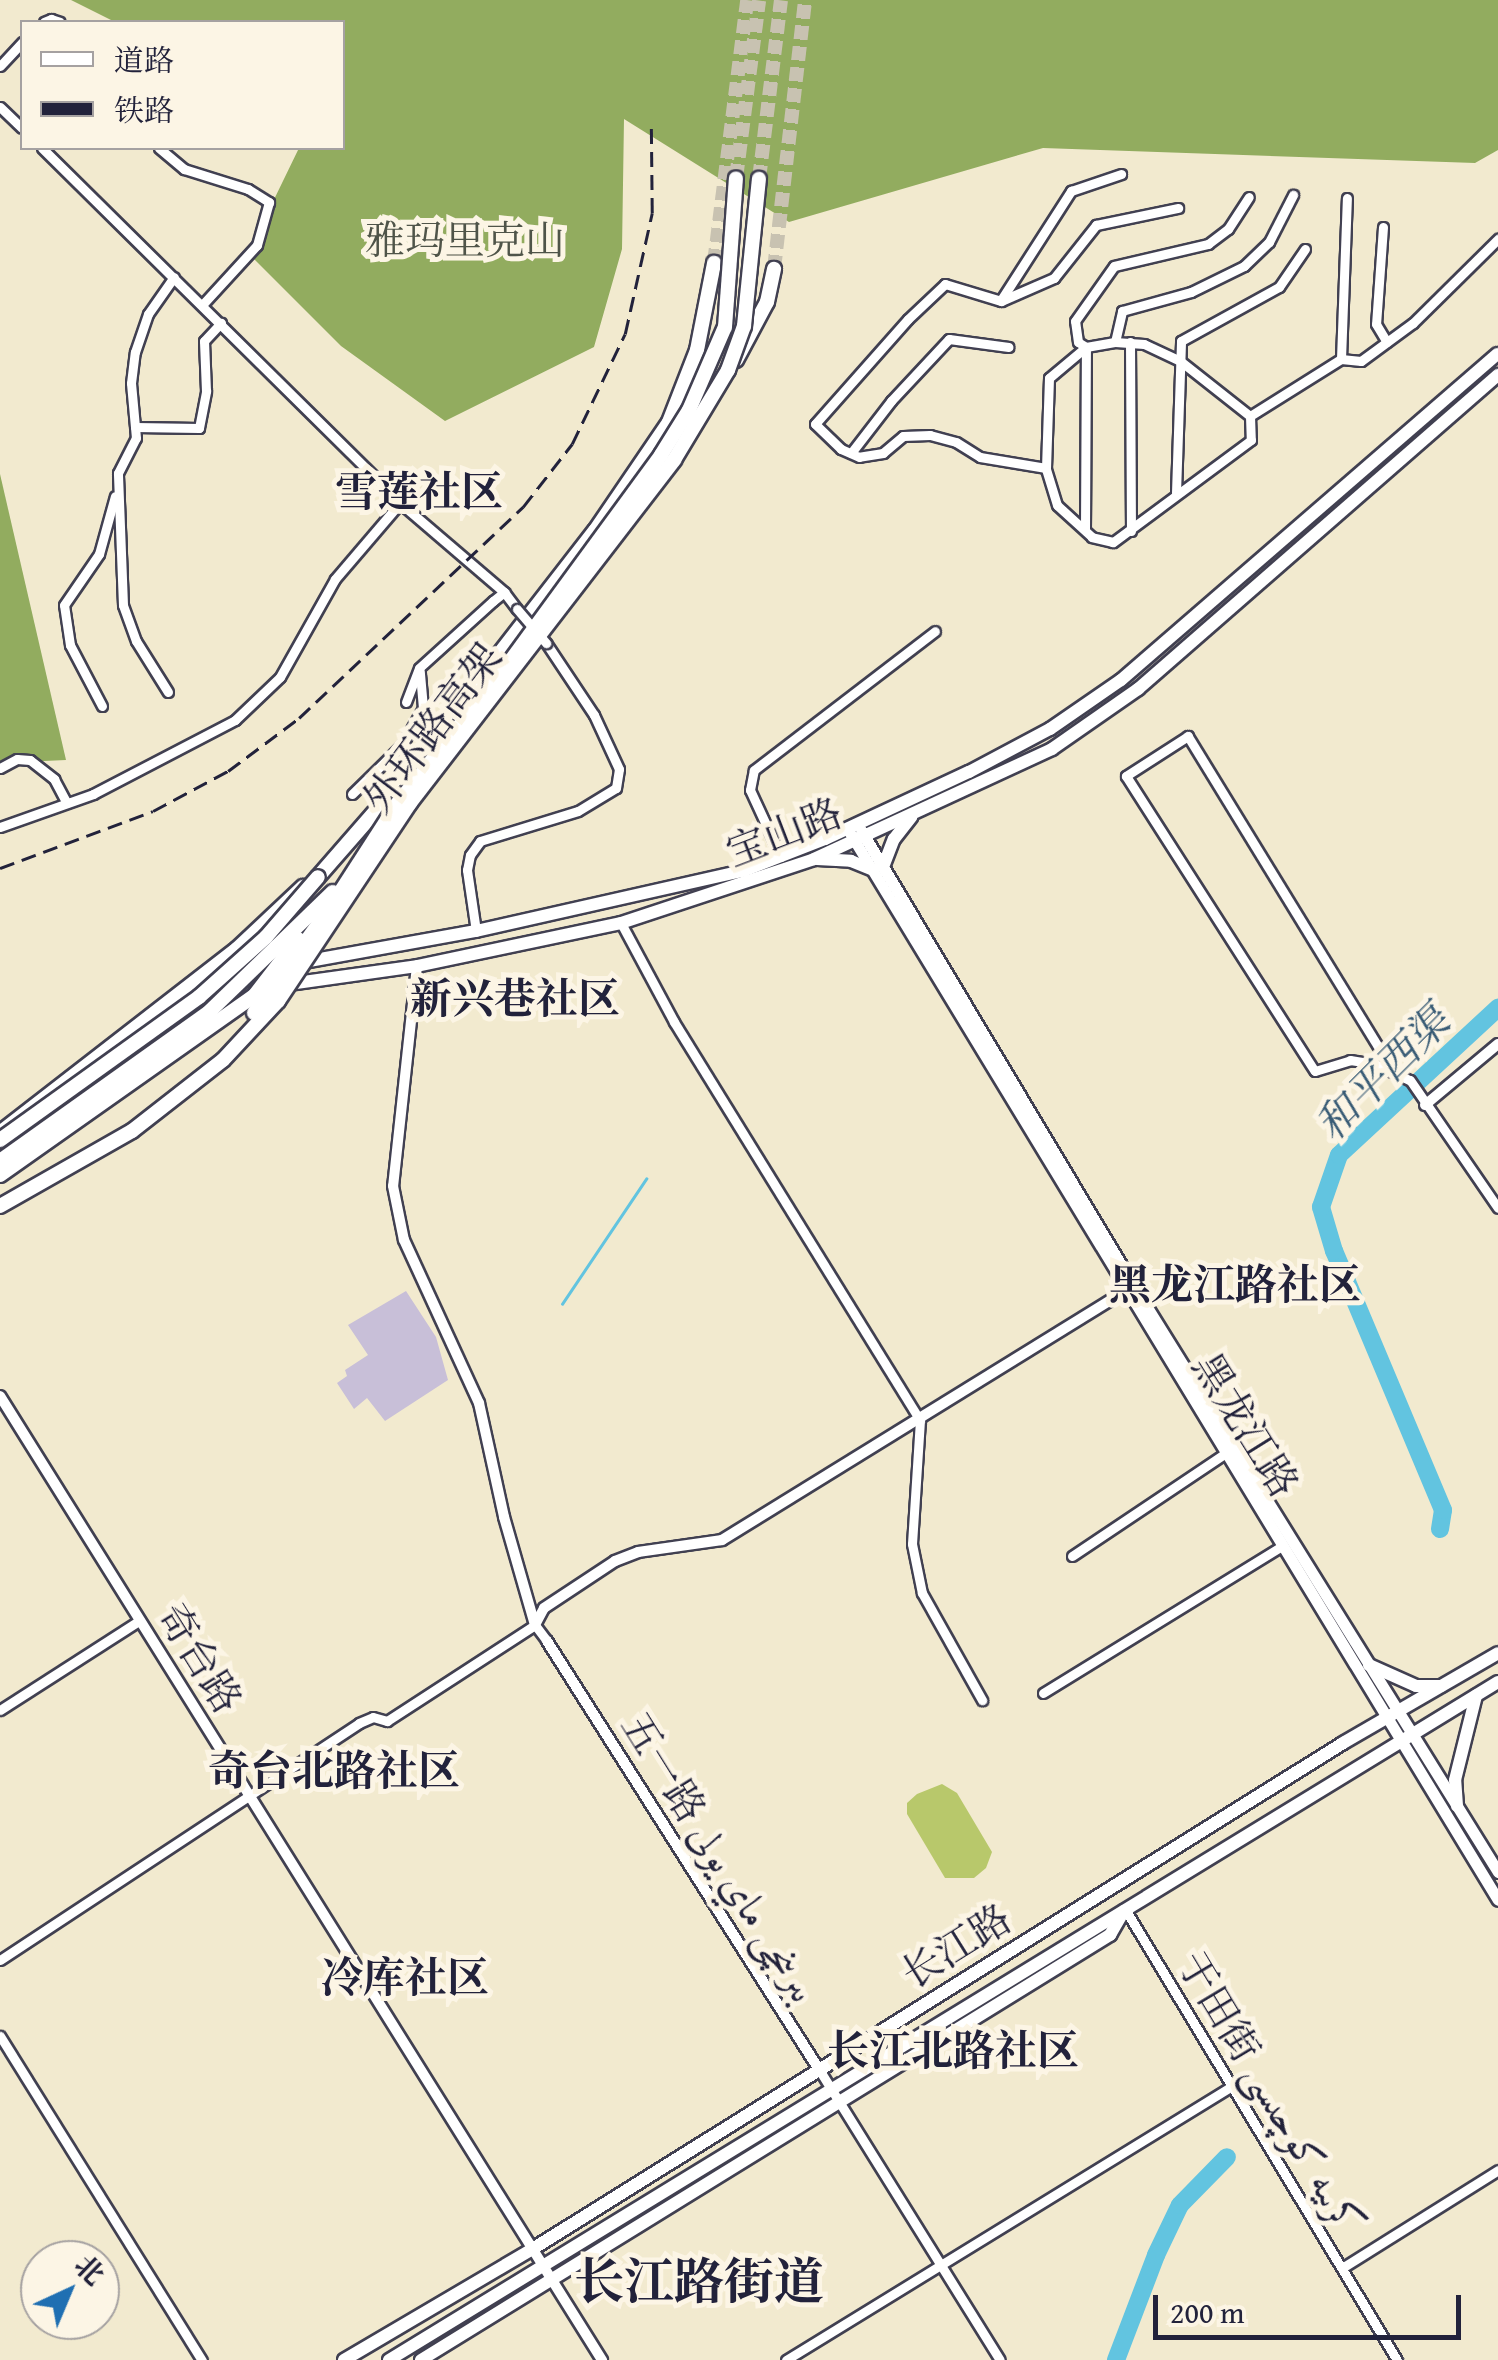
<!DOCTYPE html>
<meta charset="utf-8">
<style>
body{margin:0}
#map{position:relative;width:1498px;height:2360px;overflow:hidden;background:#f2eacf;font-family:"Gentium Book Plus",Amiri,"Noto Serif SC",serif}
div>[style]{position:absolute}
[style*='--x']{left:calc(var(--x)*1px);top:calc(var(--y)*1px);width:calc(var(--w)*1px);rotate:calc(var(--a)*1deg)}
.industrial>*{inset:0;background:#c8bfd8}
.green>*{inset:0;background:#b8c86b}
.forest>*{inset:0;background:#92ac5f}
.stream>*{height:2.5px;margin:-1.25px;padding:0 1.25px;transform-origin:1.25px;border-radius:1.25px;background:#62c4e0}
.river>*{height:18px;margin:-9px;padding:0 9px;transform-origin:9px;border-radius:9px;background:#62c4e0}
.trunk-tunnel>*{height:14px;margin-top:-7px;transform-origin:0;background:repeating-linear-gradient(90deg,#c8c2b1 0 14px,transparent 0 21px)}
.roads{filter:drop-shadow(2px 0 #414051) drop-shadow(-2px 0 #414051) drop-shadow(0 2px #414051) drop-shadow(0 -2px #414051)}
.minor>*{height:9px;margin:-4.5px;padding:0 4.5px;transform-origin:4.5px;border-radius:4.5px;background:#fff}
.tertiary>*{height:10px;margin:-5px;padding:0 5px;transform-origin:5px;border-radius:5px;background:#fff}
.secondary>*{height:11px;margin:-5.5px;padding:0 5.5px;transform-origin:5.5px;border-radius:5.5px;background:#fff}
.primary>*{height:12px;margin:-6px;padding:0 6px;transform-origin:6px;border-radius:6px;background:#fff}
.trunk>*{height:14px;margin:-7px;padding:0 7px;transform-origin:7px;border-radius:7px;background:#fff}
.rail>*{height:2.5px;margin-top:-1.25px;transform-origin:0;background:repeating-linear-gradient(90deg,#22223b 0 15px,transparent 0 23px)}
.bridges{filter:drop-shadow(2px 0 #414051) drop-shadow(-2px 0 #414051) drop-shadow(0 2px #414051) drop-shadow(0 -2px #414051)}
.minor-bridge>*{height:9px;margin:-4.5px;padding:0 4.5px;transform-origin:4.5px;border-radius:4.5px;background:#fff}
.trunk-bridge>*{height:14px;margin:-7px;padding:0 7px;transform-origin:7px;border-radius:7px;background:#fff}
span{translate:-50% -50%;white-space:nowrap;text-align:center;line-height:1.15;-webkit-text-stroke:10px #fcf5e5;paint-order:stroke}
.park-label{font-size:40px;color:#4f5449}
.street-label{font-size:40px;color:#22223b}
.neighbourhood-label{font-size:42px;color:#22223b;font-weight:700}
.water-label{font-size:42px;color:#385b75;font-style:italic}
.district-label{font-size:50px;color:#22223b;font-weight:700}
.legend{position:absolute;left:20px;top:20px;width:325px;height:130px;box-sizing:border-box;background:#fcf5e5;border:2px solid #a5a1a1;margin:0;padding:12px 18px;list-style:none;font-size:30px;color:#22223b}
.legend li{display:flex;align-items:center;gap:20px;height:50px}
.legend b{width:50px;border:2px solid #a5a1a1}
.north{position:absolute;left:20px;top:2240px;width:100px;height:100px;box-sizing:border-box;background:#fcf5e5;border:2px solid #a5a1a1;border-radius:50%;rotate:44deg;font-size:28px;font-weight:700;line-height:40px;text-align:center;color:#22223b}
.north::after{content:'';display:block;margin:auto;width:35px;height:45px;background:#1f6fb2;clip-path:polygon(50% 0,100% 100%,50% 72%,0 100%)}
.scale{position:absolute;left:1153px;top:2295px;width:308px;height:45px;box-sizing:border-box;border:5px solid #22223b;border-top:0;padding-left:12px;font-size:30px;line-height:35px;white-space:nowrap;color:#22223b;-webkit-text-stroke:8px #fcf5e5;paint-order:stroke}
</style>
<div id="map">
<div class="industrial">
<i style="clip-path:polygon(406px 1291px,436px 1337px,448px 1380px,385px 1421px,367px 1398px,354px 1409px,337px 1383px,347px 1376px,345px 1370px,368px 1355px,348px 1325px)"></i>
</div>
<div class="green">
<i style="clip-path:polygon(942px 1784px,957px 1793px,992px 1852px,986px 1868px,974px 1878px,945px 1878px,907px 1814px,907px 1803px,917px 1794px)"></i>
</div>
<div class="forest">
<i style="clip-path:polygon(71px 0,1498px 0,1498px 150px,1475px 163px,1043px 148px,789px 222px,624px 119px,622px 249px,594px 347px,445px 421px,341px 346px,248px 253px,299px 148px,342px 148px,342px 22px,115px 22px)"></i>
<i style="clip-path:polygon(0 474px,66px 760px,0 763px)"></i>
</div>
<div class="stream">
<i style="--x:562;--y:1304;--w:151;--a:-56.1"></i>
</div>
<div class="river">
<i style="--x:1440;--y:1529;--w:19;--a:-81"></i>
<i style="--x:1443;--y:1510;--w:281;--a:-112.8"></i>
<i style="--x:1334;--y:1251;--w:46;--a:-106.5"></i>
<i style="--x:1321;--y:1207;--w:55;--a:-70.9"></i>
<i style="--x:1339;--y:1155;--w:217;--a:-42.8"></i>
<i style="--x:1116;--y:2360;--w:112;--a:-69.1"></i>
<i style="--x:1156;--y:2255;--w:55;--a:-64.4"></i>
<i style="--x:1180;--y:2205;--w:67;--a:-45.6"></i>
</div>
<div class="trunk-tunnel">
<i style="--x:736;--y:178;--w:179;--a:-82.6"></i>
<i style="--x:759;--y:179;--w:180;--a:-83"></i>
<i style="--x:714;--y:263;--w:265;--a:-82.8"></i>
<i style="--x:774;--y:269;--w:271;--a:-83.4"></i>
</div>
<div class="roads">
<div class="minor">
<i style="--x:44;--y:22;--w:8;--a:-23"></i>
<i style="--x:51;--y:19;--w:9;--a:18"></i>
<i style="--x:0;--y:66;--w:33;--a:-47"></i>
<i style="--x:0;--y:107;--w:30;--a:44"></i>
<i style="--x:42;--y:148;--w:512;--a:44.68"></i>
<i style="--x:406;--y:508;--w:130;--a:40.6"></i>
<i style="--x:159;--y:148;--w:33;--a:40"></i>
<i style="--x:184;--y:169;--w:67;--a:17.4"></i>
<i style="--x:248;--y:189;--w:25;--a:32"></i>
<i style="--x:269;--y:202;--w:45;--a:105.6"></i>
<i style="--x:257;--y:245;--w:81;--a:132.5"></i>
<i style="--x:1383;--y:227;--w:97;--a:94.1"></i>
<i style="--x:1376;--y:324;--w:21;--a:59"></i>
<i style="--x:1001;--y:300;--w:130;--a:-57.3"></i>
<i style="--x:1071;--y:191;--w:53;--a:-18.8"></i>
<i style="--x:1115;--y:342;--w:29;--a:4"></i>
<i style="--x:1144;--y:344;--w:38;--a:25"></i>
<i style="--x:1179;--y:360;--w:90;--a:38.3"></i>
<i style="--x:1250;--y:416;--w:24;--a:88"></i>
<i style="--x:1251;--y:440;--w:172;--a:143.5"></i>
<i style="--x:1113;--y:542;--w:22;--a:-167"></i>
<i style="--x:1092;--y:537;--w:47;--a:-137.6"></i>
<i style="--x:1057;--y:505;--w:39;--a:-107"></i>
<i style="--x:1046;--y:468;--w:90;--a:-88.1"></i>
<i style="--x:1049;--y:378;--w:48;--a:-40"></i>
<i style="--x:1086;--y:347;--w:29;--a:-10"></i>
<i style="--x:1115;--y:342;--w:32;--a:-77"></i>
<i style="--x:1122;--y:311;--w:72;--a:-15.4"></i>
<i style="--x:1191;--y:292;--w:59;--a:-26.1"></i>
<i style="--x:1244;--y:266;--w:35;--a:-44"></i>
<i style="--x:1269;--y:242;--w:53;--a:-62.9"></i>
<i style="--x:1130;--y:342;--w:189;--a:89.7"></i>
<i style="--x:1341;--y:359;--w:161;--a:-87.9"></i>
<i style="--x:1250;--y:416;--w:107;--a:-32.1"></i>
<i style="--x:1341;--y:359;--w:20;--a:6"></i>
<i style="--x:1361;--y:361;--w:64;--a:-36.2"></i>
<i style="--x:1413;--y:323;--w:120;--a:-44.7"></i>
<i style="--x:135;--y:427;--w:64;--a:0.9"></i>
<i style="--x:199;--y:428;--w:38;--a:-79"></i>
<i style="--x:206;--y:391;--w:50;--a:-92.3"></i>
<i style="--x:204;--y:341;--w:25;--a:-47"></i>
<i style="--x:851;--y:453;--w:66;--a:-52.4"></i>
<i style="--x:891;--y:401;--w:85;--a:-46.9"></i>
<i style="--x:949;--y:339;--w:60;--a:7.7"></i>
<i style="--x:1046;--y:468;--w:67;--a:-170.5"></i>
<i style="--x:980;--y:457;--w:28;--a:-148"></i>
<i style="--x:956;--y:442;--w:27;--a:-165"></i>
<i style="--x:930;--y:435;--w:27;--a:178"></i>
<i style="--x:903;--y:436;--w:26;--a:140"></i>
<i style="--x:883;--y:453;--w:24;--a:171"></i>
<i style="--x:859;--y:457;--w:20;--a:-156"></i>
<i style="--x:841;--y:449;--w:36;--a:-136"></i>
<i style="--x:815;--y:424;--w:140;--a:-48.5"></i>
<i style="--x:908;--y:319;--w:51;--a:-43.4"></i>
<i style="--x:945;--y:284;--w:59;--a:16.9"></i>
<i style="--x:1001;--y:301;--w:58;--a:-23.5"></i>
<i style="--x:1054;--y:278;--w:68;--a:-51.6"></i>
<i style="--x:1096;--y:225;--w:84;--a:-11.7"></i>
<i style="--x:1176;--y:493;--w:152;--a:-88.1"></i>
<i style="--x:1181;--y:341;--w:112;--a:-28.9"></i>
<i style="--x:1279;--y:287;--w:46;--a:-55.6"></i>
<i style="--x:1085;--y:529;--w:182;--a:-89.7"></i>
<i style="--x:1086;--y:347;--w:9;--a:-148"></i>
<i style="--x:1078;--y:342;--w:21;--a:-98"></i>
<i style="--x:1075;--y:321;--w:67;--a:-54.7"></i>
<i style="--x:1114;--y:266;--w:97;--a:-13.2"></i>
<i style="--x:1208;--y:244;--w:25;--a:-37"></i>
<i style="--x:1228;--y:229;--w:38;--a:-57"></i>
<i style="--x:168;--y:692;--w:60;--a:-122.1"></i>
<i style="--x:136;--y:641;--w:38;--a:-110"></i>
<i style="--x:123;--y:605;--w:132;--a:-92.2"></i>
<i style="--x:118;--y:473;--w:39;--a:-63"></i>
<i style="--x:136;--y:438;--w:55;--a:-95.2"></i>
<i style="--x:131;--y:383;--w:31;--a:-83"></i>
<i style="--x:135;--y:352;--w:40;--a:-71.1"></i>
<i style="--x:148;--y:314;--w:45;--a:-54.9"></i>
<i style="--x:406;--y:702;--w:36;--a:-69"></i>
<i style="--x:419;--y:668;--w:100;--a:-42.2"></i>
<i style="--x:493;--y:601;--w:14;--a:-39"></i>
<i style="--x:504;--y:592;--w:21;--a:53"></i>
<i style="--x:102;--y:706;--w:69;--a:-117.7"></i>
<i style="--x:70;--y:645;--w:40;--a:-98.5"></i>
<i style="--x:64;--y:605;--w:62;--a:-55.5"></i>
<i style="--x:99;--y:554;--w:60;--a:-74.6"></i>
<i style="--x:0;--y:768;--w:19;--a:-28"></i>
<i style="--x:17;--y:759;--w:13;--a:4"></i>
<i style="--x:30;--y:760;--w:31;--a:38"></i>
<i style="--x:54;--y:779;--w:27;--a:62"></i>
<i style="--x:352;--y:794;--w:70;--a:-44.4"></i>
<i style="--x:402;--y:745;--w:43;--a:-60.4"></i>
<i style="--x:423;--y:708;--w:37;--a:-95"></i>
<i style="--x:0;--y:827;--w:99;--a:-19.5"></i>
<i style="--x:93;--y:794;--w:160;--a:-27.5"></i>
<i style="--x:235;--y:720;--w:62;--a:-43.7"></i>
<i style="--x:280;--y:677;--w:112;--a:-60.7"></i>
<i style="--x:335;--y:579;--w:100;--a:-49.5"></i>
<i style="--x:781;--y:857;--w:74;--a:-114.8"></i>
<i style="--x:750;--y:790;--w:20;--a:-79"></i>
<i style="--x:754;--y:770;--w:228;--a:-37.5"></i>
<i style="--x:621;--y:923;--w:112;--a:61.8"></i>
<i style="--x:674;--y:1022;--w:468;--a:58.3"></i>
<i style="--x:920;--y:1420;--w:124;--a:93.7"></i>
<i style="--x:912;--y:1544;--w:50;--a:78.5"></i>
<i style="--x:922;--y:1593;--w:123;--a:60.7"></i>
<i style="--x:476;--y:931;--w:62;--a:-98.4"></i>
<i style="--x:467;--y:870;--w:15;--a:-79"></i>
<i style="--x:470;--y:855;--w:17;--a:-54"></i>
<i style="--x:480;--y:841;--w:102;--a:-17"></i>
<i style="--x:578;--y:811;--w:44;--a:-31.2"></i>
<i style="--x:616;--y:788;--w:19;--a:-81"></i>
<i style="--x:619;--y:769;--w:60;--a:-114.8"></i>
<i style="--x:594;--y:715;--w:87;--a:-123.7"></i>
<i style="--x:1393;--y:1071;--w:393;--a:-121.5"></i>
<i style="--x:1188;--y:736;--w:74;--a:147.2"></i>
<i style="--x:1126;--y:776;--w:350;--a:57.4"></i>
<i style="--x:1315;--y:1071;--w:37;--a:-17"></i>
<i style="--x:1350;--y:1060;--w:25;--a:9"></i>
<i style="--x:1375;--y:1064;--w:38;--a:25"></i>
<i style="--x:1410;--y:1080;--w:155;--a:55.5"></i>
<i style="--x:1072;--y:1556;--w:185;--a:-33.8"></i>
<i style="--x:1043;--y:1693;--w:281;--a:-31.6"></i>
<i style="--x:0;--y:1710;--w:166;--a:-32.7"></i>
<i style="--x:1125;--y:1909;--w:527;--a:58.91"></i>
<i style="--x:0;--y:1960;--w:430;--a:-33.4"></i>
<i style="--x:359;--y:1723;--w:15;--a:-23"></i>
<i style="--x:373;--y:1717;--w:15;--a:16"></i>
<i style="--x:387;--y:1721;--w:176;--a:-33"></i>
<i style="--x:535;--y:1625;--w:20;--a:53"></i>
<i style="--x:0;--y:2036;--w:382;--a:58.1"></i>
<i style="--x:820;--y:2071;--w:340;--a:58.1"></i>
<i style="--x:1342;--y:2268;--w:184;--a:-32.1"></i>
<i style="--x:786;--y:2360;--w:523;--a:-31.56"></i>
</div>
<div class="tertiary">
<i style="--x:417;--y:966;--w:221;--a:96.2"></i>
<i style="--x:393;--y:1186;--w:55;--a:78.5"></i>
<i style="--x:404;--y:1240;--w:179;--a:65.3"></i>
<i style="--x:479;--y:1403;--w:117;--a:77.6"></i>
<i style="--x:504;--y:1517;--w:112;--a:74"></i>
<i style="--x:1425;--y:1105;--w:95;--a:-39.9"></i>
<i style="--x:0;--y:1396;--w:1137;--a:58.02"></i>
<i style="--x:535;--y:1625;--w:19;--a:-62"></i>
<i style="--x:544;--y:1608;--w:85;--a:-33.5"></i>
<i style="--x:615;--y:1561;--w:25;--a:-21"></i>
<i style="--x:638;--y:1552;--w:85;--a:-8.1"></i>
<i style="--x:722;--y:1540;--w:480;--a:-31.7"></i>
<i style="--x:547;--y:1641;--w:509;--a:57.59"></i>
</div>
<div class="secondary">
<i style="--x:861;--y:830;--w:518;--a:59.13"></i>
<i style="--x:1127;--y:1275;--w:703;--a:58.14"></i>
<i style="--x:850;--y:833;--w:1248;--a:58.73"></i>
</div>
<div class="primary">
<i style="--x:817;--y:859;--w:34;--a:3"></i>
<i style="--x:851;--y:861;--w:24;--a:22"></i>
<i style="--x:883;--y:867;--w:30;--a:-69"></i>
<i style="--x:894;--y:839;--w:28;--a:-52"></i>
<i style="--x:298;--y:963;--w:181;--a:-10.2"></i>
<i style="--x:476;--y:931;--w:274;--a:-12.7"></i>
<i style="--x:743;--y:871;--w:88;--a:-21.3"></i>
<i style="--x:825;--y:839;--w:159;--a:-25"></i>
<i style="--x:969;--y:772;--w:92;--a:-28"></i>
<i style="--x:1050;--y:729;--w:86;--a:-34.6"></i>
<i style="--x:1121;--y:680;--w:498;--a:-40.9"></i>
<i style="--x:282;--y:985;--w:136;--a:-8"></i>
<i style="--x:417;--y:966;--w:208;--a:-11.9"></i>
<i style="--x:621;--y:923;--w:203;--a:-18.3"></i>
<i style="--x:814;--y:859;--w:262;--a:-24.8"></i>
<i style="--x:1052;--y:749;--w:105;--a:-34.9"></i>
<i style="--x:1138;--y:689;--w:478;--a:-41.1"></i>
<i style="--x:221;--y:1005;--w:45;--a:-20.9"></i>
<i style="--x:46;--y:1120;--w:149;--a:-36.8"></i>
<i style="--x:165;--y:1031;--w:32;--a:-24"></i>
<i style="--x:1369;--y:1665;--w:51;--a:24.1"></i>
<i style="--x:1416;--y:1686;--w:25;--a:0"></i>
<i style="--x:1457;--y:1806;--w:26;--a:-94"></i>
<i style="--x:1455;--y:1780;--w:87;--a:-76"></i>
<i style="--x:344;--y:2360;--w:221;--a:-30.5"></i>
<i style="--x:534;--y:2248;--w:954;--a:-31.97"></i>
<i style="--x:1343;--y:1743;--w:179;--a:-30.1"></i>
<i style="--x:389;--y:2360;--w:1300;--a:-31.44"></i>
<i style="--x:421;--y:2360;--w:810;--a:-31.67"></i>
<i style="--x:1110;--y:1935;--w:28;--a:-60"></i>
</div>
<div class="trunk">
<i style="--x:736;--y:360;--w:66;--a:-61.9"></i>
<i style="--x:767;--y:302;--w:34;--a:-78"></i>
<i style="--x:318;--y:877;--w:114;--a:-48.9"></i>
<i style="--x:393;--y:791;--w:329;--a:-52.2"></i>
<i style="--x:595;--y:531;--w:132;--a:-55.8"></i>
<i style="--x:669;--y:422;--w:77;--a:-68.7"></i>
<i style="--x:697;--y:350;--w:89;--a:-78.9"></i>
<i style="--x:1;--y:1132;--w:299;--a:-37.8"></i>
<i style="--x:237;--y:949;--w:91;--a:-43.2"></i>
</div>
</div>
<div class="rail">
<i style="--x:0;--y:868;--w:163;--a:-20.4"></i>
<i style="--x:153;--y:811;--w:85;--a:-28.1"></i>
<i style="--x:228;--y:771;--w:89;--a:-36.7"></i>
<i style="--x:299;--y:718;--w:308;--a:-43.3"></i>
<i style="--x:523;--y:507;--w:80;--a:-52.1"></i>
<i style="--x:572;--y:444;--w:122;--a:-64.3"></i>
<i style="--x:625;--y:334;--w:124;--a:-77.4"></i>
<i style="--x:652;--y:213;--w:89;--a:-90.6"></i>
</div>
<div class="bridges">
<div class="minor-bridge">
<i style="--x:517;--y:609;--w:45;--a:49.5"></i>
</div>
<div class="trunk-bridge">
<i style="--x:254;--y:1013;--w:130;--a:-54.1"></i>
<i style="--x:330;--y:908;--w:125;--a:-57.1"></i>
<i style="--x:398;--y:803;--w:174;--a:-51.5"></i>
<i style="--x:506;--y:667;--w:263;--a:-53.8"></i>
<i style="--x:661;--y:455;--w:53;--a:-58.1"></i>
<i style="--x:689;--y:410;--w:90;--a:-66.6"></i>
<i style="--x:725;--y:327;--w:149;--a:-85.8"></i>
<i style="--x:0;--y:1140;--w:245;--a:-35.7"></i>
<i style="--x:199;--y:997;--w:90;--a:-41.8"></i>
<i style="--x:266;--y:937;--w:79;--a:-49.1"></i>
<i style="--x:0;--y:1161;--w:258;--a:-35.5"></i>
<i style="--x:210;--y:1011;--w:171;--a:-44.1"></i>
<i style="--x:0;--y:1175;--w:311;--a:-35.2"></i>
<i style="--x:254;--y:996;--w:72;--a:-52.3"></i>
<i style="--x:0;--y:1206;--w:152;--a:-29.6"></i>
<i style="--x:132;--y:1131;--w:115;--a:-38"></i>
<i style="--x:223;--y:1060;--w:81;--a:-47"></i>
<i style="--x:278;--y:1001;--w:238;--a:-56.3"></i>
<i style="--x:410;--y:803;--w:433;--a:-52.4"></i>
<i style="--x:674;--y:460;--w:105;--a:-59"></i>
<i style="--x:728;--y:370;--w:47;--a:-70"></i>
<i style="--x:744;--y:326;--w:148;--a:-84.2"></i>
</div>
</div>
<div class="park-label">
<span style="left:465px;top:240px">雅玛里克山</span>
</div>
<div class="street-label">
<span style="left:432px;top:728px;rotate:-53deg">外环路高架</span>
<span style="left:784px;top:832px;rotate:-21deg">宝山路</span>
<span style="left:1246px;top:1425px;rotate:58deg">黑龙江路</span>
<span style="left:200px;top:1658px;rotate:58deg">奇台路</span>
<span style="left:720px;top:1857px;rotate:58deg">五一路 بىرىنچى ماي يولى</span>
<span style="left:956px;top:1946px;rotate:-32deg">长江路</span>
<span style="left:1271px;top:2093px;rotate:59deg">于田街 كرىيە كوچىسى</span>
</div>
<div class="neighbourhood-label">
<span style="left:419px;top:491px">雪莲社区</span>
<span style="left:515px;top:998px">新兴巷社区</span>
<span style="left:1235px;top:1284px">黑龙江路社区</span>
<span style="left:334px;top:1770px">奇台北路社区</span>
<span style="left:405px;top:1977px">冷库社区</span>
<span style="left:953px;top:2050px">长江北路社区</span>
</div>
<div class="water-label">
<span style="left:1382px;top:1073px;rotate:-45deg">和平西渠</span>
</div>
<div class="district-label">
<span style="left:699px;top:2281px">长江路街道</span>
</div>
<ul class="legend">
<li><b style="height:12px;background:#fff"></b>道路</li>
<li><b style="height:12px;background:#22223b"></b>铁路</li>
</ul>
<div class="north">北</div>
<div class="scale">200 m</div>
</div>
